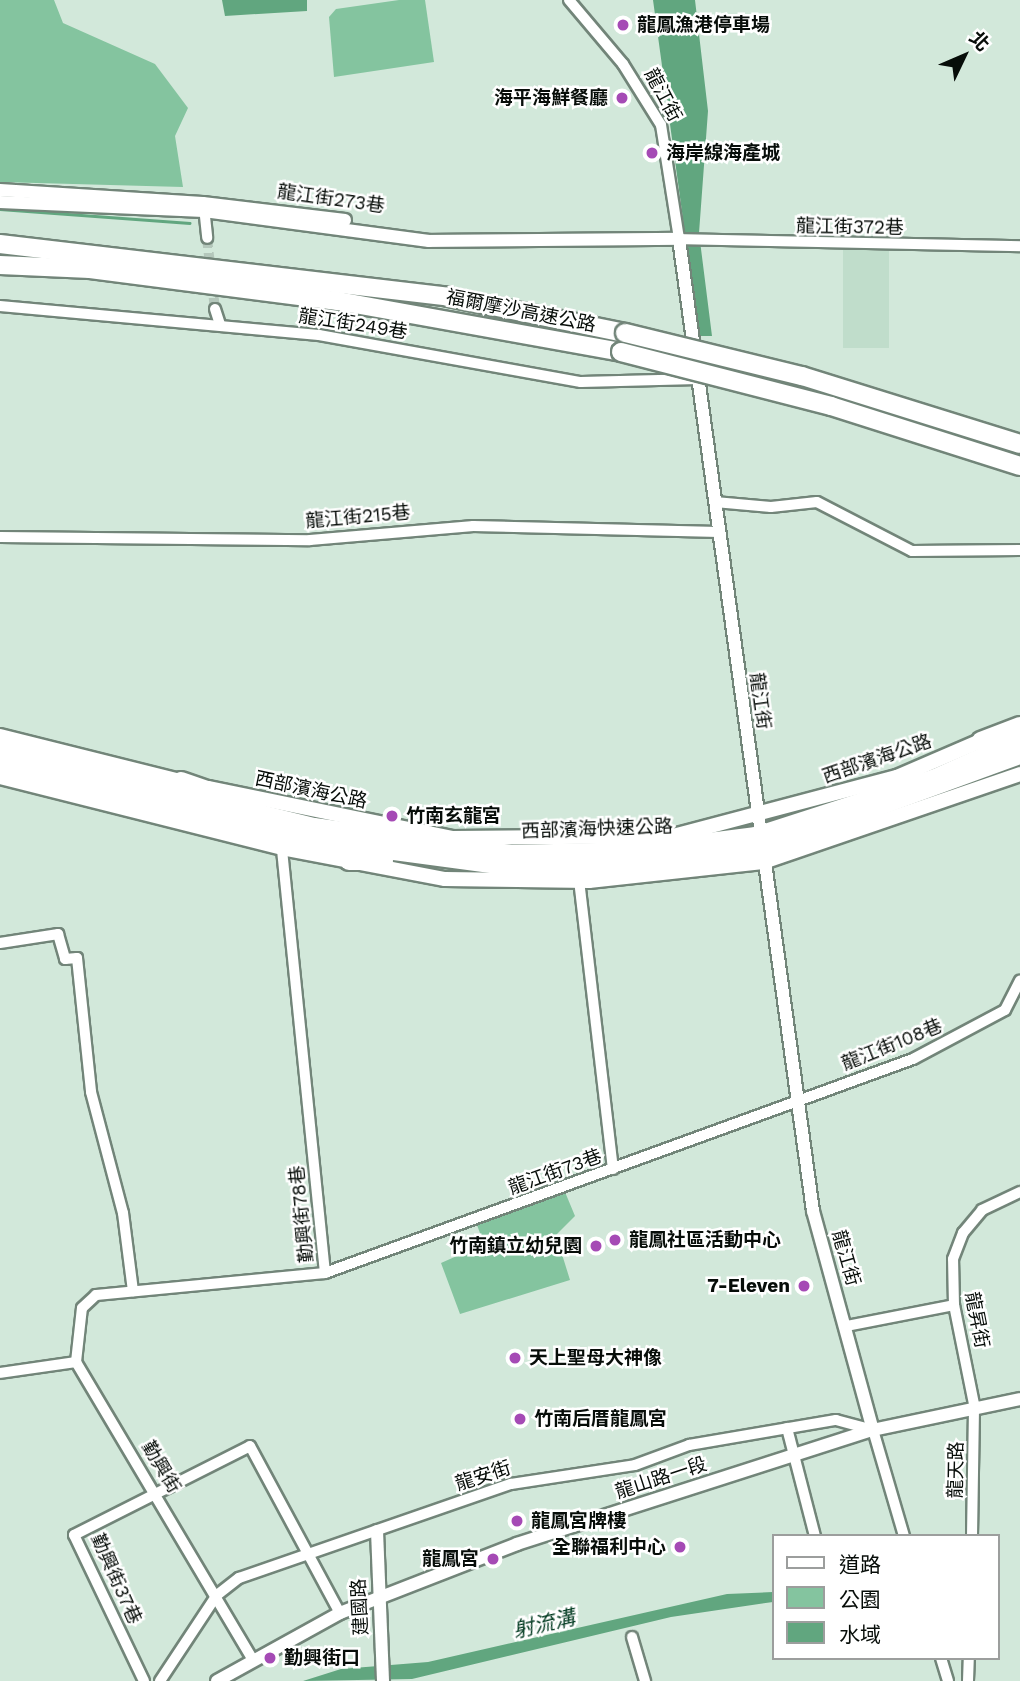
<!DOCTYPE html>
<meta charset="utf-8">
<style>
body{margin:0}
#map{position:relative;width:1020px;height:1681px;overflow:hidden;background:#d2e8da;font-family:"Work Sans","Noto Sans TC",sans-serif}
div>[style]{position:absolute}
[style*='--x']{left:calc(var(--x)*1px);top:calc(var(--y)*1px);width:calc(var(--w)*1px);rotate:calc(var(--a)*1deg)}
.built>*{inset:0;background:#c0ddcb;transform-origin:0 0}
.green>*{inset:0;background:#84c49f}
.water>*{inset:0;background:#61a67f}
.stream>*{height:2.5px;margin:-1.25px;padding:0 1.25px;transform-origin:1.25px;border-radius:1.25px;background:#61a67f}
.street-tunnel>*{height:10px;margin-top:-5px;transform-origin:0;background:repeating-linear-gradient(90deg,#b4c7bb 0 10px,transparent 0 15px)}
.roads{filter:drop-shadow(2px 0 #728579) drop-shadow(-2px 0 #728579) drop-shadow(0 2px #728579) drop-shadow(0 -2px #728579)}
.street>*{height:10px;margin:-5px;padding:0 5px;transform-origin:5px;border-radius:5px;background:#fff}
.secondary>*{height:12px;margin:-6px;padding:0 6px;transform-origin:6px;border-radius:6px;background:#fff}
.primary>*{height:14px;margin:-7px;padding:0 7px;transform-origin:7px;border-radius:7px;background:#fff}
.highway>*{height:18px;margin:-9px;padding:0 9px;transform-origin:9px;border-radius:9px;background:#fff}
.bridges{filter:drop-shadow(2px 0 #728579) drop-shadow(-2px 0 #728579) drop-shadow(0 2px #728579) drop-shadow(0 -2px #728579)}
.highway-bridge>*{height:18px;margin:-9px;padding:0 9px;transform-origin:9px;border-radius:9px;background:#fff}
.dots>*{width:19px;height:19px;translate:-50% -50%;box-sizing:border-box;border:4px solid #fff;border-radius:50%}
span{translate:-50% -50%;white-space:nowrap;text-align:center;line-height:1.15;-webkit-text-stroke:5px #fff;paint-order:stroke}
.poi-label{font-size:19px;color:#070d09;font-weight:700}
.left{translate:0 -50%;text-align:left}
.right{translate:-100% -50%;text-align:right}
.street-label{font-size:19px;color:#070d09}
.water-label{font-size:21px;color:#003a20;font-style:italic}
.legend{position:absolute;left:772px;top:1534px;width:228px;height:126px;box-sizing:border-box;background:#fff;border:2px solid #9c9e9d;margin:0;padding:9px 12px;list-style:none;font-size:21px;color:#070d09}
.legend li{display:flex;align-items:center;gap:14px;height:35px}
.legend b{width:35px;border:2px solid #9c9e9d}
.north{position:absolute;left:929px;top:21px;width:70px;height:70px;-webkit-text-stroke:5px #fff;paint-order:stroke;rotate:46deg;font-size:19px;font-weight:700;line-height:28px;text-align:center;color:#070d09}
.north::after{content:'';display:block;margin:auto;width:24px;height:32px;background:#070d09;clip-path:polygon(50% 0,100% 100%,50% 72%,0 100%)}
</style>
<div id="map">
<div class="built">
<i style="left:843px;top:249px;width:46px;height:99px"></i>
</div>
<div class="green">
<i style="clip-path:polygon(0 0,54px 0,63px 23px,155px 64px,188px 108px,175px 136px,183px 187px,0 182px)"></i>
<i style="clip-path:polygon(399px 0,425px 0,434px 62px,334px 77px,329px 17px,336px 9px)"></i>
<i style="clip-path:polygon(565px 1192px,575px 1216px,556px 1235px,570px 1280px,460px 1314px,441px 1263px,484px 1244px,477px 1225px)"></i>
</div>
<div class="water">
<i style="clip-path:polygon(222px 0,307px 0,307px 11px,225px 16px)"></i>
<i style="clip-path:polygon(653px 0,695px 0,708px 111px,699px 233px,712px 336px,699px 336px)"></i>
<i style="clip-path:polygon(773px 1592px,773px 1602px,671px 1617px,412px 1679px,303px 1681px,341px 1669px,428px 1662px,727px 1594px)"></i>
</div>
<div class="stream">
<i style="--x:0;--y:209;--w:190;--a:4.2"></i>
</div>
<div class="street-tunnel">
<i style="--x:207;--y:238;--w:71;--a:83.6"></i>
</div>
<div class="roads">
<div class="street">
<i style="--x:569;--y:0;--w:84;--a:49.8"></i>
<i style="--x:623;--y:64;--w:72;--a:58.1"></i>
<i style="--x:661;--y:125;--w:115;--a:81"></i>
<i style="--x:679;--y:239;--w:341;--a:1.2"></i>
<i style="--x:204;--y:207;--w:31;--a:84"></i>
<i style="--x:0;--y:306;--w:320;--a:5.2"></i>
<i style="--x:319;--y:335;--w:266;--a:10.2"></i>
<i style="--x:581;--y:382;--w:117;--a:-1.5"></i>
<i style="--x:215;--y:309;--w:16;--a:72"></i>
<i style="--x:715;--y:502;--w:56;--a:5.1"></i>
<i style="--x:771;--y:507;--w:46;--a:-6.2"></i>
<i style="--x:817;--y:502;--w:107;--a:27.3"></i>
<i style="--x:912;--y:551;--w:108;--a:-0.5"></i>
<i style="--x:0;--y:537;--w:310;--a:0.6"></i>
<i style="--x:310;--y:540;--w:164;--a:-4.9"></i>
<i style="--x:473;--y:526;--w:246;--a:1.4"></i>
<i style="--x:579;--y:880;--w:291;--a:83.3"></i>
<i style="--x:0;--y:943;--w:59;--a:-8.8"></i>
<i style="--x:58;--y:934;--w:26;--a:74"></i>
<i style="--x:65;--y:959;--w:12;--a:-5"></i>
<i style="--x:77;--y:958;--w:135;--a:84"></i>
<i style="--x:91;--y:1092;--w:125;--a:75.2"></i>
<i style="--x:123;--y:1213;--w:79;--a:82.7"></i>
<i style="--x:325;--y:1273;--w:626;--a:-20"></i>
<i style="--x:913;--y:1059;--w:104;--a:-28"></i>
<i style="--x:1005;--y:1010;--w:33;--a:-63"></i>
<i style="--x:847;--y:1326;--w:109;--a:-11.1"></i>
<i style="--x:76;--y:1362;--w:54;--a:-83.7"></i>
<i style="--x:82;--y:1308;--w:19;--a:-43"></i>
<i style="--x:96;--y:1295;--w:230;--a:-5.5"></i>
<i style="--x:325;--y:1273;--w:427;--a:-95.8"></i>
<i style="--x:76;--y:1362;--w:347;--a:59.3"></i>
<i style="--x:0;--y:1373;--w:77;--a:-8.2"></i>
<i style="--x:787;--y:1428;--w:112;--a:75.5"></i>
<i style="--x:972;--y:1536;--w:132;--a:-89.1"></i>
<i style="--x:974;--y:1404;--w:101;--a:-101.4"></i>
<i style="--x:954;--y:1305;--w:46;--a:-91.2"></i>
<i style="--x:953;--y:1259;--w:28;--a:-69"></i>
<i style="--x:963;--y:1233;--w:30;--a:-50"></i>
<i style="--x:982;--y:1210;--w:42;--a:-25.3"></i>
<i style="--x:632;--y:1637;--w:46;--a:73.5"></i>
<i style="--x:941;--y:1658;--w:24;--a:73"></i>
<i style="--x:144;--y:1681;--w:162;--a:-115.6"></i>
<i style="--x:74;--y:1535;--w:197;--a:-26.8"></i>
<i style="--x:250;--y:1446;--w:190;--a:61.7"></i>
<i style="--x:160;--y:1681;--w:103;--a:-56.5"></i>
<i style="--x:217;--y:1595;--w:28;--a:-38"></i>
<i style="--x:239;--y:1578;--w:288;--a:-19.1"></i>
<i style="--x:511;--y:1484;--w:125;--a:-8.7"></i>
<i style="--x:635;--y:1465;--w:58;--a:-20.3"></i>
<i style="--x:689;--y:1445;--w:149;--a:-9.7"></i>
<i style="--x:836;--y:1420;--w:38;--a:15"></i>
<i style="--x:873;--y:1430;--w:110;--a:73.7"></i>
<i style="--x:968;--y:1681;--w:23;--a:-88"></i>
</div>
<div class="secondary">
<i style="--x:0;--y:190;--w:203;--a:3.7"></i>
<i style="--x:203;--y:203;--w:143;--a:6.8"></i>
<i style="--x:0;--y:202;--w:204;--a:2.5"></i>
<i style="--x:204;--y:211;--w:227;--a:7.6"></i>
<i style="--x:429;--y:241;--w:250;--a:-0.5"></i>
<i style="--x:679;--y:239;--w:981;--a:82.15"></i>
<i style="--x:813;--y:1211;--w:227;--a:74.7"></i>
<i style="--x:377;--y:1531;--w:150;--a:87.7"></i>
<i style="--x:217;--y:1681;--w:141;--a:-28.9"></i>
<i style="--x:340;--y:1613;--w:190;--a:-21.3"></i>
<i style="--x:517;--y:1544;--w:374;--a:-17.8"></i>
<i style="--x:873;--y:1430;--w:150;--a:-11.9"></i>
</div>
<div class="primary">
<i style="--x:0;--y:736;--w:195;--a:14"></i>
<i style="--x:0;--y:777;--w:291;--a:14.1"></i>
<i style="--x:282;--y:848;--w:166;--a:10.8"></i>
<i style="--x:445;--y:879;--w:144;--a:0.8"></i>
<i style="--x:589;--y:881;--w:175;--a:-6.2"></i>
<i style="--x:763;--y:862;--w:272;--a:-18.9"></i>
<i style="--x:209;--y:788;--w:249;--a:11.6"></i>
<i style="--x:453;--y:838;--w:220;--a:-0.5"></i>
<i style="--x:673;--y:836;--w:232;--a:-14.8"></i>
<i style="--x:897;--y:777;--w:101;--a:-23.3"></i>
</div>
<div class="highway">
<i style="--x:0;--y:244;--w:451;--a:6.7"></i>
<i style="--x:448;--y:297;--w:181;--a:11.5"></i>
<i style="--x:0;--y:265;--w:90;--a:2.5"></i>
<i style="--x:90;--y:269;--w:250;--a:7.4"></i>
<i style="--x:338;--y:301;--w:288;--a:10.2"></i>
<i style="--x:981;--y:741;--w:42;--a:-21"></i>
<i style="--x:0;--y:750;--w:323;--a:13.8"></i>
<i style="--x:314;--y:827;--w:200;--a:7.8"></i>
<i style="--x:512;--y:854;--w:127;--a:-1.4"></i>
<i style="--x:639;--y:851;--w:118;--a:-7.3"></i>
<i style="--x:756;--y:836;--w:186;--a:-17.9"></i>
<i style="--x:933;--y:779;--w:95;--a:-24.1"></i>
<i style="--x:0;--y:765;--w:321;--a:13.5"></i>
<i style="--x:312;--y:840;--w:203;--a:7.7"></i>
<i style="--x:513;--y:867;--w:124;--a:-0.9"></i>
<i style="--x:637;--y:865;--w:124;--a:-7"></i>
<i style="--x:760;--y:850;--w:277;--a:-20.1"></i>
<i style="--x:181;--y:781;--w:39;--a:19"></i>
<i style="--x:349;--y:861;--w:35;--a:0"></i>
</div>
</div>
<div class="bridges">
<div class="highway-bridge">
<i style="--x:625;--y:333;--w:182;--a:13.7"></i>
<i style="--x:802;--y:376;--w:228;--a:17.3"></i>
<i style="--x:621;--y:352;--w:217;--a:14.4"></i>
<i style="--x:831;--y:406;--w:198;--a:17.6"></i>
</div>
</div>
<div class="dots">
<i style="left:623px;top:25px;background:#a54ab5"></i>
<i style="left:622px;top:98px;background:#a54ab5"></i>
<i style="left:652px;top:153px;background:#a54ab5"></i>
<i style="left:392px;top:816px;background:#a54ab5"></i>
<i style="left:615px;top:1240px;background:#a54ab5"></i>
<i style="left:596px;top:1246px;background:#a54ab5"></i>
<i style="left:804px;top:1286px;background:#a54ab5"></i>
<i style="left:515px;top:1358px;background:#a54ab5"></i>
<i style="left:520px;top:1419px;background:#a54ab5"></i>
<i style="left:517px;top:1521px;background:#a54ab5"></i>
<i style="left:680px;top:1547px;background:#a54ab5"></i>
<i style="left:493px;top:1559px;background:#a54ab5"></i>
<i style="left:270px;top:1658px;background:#a54ab5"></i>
</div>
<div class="poi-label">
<span class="left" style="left:637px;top:25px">龍鳳漁港停車場</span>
<span class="right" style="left:608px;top:98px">海平海鮮餐廳</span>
<span class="left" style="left:666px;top:153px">海岸線海產城</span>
<span class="left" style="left:406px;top:816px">竹南玄龍宮</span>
<span class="left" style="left:629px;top:1240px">龍鳳社區活動中心</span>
<span class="right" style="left:582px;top:1246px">竹南鎮立幼兒園</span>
<span class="right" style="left:790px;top:1286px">7-Eleven</span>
<span class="left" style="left:529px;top:1358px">天上聖母大神像</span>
<span class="left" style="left:534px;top:1419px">竹南后厝龍鳳宮</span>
<span class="left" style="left:531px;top:1521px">龍鳳宮牌樓</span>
<span class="right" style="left:666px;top:1547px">全聯福利中心</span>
<span class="right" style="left:479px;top:1559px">龍鳳宮</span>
<span class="left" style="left:284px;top:1658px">勤興街口</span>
</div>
<div class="street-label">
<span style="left:663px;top:95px;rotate:62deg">龍江街</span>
<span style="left:331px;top:199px;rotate:8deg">龍江街273巷</span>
<span style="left:850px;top:227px;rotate:1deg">龍江街372巷</span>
<span style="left:521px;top:311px;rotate:11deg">福爾摩沙高速公路</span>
<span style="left:353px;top:324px;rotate:9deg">龍江街249巷</span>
<span style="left:358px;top:517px;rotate:-5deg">龍江街215巷</span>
<span style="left:760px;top:701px;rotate:82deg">龍江街</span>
<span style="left:877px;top:759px;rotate:-19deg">西部濱海公路</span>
<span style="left:311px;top:790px;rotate:12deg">西部濱海公路</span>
<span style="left:597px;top:829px;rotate:-2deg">西部濱海快速公路</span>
<span style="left:892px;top:1045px;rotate:-22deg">龍江街108巷</span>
<span style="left:555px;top:1172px;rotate:-20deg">龍江街73巷</span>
<span style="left:302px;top:1214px;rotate:-96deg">勤興街78巷</span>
<span style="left:846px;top:1258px;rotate:74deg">龍江街</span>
<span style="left:977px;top:1320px;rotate:79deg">龍昇街</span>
<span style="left:161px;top:1467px;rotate:59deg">勤興街</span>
<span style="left:956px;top:1470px;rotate:-89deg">龍天路</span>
<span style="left:483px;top:1476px;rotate:-18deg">龍安街</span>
<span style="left:661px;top:1478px;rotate:-18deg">龍山路一段</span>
<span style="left:116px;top:1579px;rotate:66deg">勤興街37巷</span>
<span style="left:360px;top:1607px;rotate:-93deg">建國路</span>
</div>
<div class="water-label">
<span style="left:544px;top:1624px;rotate:-13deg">射流溝</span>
</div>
<ul class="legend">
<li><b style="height:9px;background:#fff"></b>道路</li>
<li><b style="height:19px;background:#84c49f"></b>公園</li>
<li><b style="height:19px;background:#61a67f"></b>水域</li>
</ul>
<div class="north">北</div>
</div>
